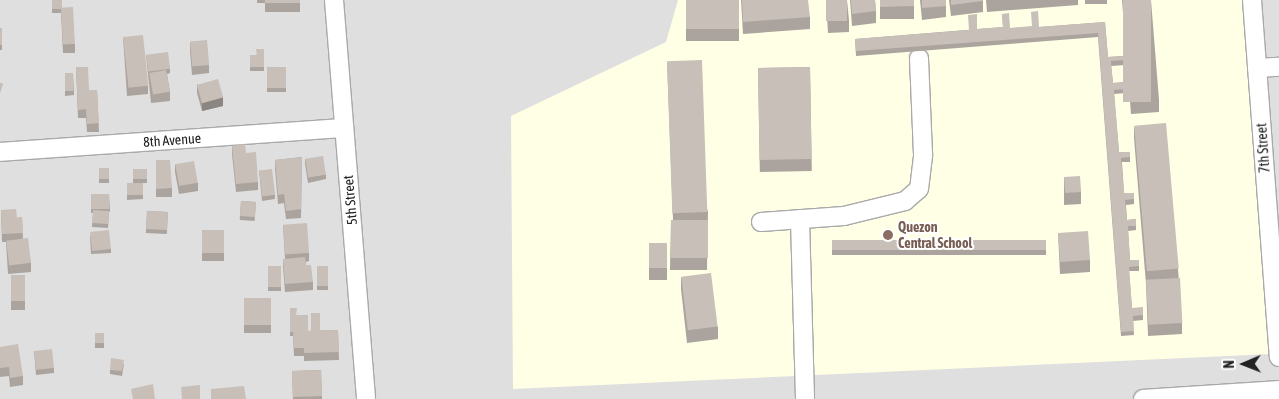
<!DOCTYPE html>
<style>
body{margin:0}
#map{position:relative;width:1279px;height:399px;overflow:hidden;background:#f2efe9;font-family:"Asap Condensed",sans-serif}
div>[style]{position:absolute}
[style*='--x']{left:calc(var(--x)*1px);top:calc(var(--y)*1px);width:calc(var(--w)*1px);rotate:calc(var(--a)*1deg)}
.residential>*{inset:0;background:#e0dfdf;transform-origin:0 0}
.education>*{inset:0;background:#ffffe5}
.roads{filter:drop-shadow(1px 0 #a9a9a9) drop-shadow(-1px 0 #a9a9a9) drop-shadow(0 1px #a9a9a9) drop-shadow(0 -1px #a9a9a9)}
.minor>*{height:18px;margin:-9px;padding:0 9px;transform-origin:9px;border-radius:9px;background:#fff}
.wall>*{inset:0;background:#aba49e;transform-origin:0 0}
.shaded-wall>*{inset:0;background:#8b8681}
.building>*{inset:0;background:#c7bfb8;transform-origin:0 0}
.dots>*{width:14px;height:14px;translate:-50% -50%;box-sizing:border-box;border:2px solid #fff;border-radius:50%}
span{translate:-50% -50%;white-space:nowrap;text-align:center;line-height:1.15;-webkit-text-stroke:4px #fff;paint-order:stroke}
.street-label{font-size:14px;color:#222}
.education-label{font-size:14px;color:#785e54;font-weight:700}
.left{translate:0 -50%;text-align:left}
.north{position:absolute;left:1219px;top:339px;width:50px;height:50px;-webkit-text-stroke:4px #fff;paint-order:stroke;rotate:269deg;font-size:14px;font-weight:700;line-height:20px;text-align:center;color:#222}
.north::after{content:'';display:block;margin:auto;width:18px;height:22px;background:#222;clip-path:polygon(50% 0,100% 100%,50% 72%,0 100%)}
</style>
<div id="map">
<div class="residential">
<i style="left:0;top:0;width:1279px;height:399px"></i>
</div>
<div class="education">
<i style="clip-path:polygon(678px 0,1247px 0,1271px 354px,513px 389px,511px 116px,666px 42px)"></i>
</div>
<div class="roads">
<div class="minor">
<i style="--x:334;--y:0;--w:400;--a:85.4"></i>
<i style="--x:1252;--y:0;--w:358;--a:85.7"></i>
<i style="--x:1257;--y:68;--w:22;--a:-3"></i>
<i style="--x:0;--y:152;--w:345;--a:-4"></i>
<i style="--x:800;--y:219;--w:180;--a:88.4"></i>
<i style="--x:761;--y:222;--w:83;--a:-4.1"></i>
<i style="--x:844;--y:216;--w:63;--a:-13.8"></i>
<i style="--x:905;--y:201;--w:18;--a:-41"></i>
<i style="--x:919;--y:189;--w:35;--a:-83"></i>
<i style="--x:923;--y:154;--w:96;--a:-92.4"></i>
<i style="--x:1143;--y:399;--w:136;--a:-3.8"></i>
</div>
</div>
<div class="wall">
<i style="clip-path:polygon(52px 0,62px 8px,75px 44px,75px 53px,63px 53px,61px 13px,52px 13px)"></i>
<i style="clip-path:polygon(257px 0,300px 0,300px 12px,265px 12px,265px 3px,257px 3px)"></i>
<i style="left:686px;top:0;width:53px;height:41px"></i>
<i style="clip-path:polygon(741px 0,810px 17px,810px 29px,743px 34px)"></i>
<i style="clip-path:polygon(826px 0,847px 0,849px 20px,849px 32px,828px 33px)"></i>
<i style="clip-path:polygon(850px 0,875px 0,876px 11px,876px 23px,852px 26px)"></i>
<i style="left:880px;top:0;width:34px;height:19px"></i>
<i style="clip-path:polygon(920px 0,946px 0,946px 17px,922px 20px)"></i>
<i style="clip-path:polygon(949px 0,983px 0,983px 12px,951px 16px)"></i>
<i style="clip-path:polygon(986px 0,1078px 0,1078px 5px,987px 12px)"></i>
<i style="left:1085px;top:0;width:22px;height:4px"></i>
<i style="clip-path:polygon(1122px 0,1151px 0,1159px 100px,1159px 112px,1131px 114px)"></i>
<i style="clip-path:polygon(1002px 14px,1010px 28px,1039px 27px,1105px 22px,1108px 57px,1124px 56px,1125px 65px,1111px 66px,1113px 83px,1126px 82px,1126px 93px,1114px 94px,1119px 152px,1130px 152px,1130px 162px,1122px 162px,1124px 193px,1134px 193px,1134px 204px,1126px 205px,1127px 220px,1136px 219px,1136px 230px,1128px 231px,1130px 260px,1139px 266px,1139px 271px,1129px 271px,1132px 308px,1143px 315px,1143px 320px,1133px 321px,1134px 335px,1121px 336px,1098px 37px,856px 56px,855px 39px,1003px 27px)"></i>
<i style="left:0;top:28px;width:2px;height:22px"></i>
<i style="clip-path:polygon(123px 37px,148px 86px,148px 94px,127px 96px)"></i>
<i style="clip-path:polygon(190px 42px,209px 65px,209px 73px,192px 75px,190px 51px)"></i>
<i style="clip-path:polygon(264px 49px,264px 71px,250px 71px,250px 55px,256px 55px)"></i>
<i style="clip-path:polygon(146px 55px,170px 69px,170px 73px,167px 74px,170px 92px,170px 101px,151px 103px)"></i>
<i style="clip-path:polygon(667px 61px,708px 212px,707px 270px,670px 270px,671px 220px,673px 220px)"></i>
<i style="clip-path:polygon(76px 67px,89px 90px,97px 90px,99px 132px,87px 132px,86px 118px,78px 118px)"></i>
<i style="left:286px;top:67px;width:25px;height:19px;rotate:90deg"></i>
<i style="left:810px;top:67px;width:104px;height:52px;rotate:89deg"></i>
<i style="clip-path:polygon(65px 73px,73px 73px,74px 95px,65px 96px)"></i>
<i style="left:0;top:83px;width:3px;height:17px;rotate:18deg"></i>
<i style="clip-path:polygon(197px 84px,223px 106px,202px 111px,197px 93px)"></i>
<i style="clip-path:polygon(1134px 126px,1178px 269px,1182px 323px,1182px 334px,1148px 336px,1146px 284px,1134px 138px)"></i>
<i style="clip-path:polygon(232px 146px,246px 153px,258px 182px,258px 190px,236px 192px,232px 154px)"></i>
<i style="clip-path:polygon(302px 157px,301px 218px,286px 219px,284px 203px,278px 204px,275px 169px,275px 160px)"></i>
<i style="clip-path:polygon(305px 159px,326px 175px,326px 179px,308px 183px,305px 164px)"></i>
<i style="clip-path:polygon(156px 160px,172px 188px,172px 197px,156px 197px)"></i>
<i style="clip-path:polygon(175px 164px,198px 183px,198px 191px,179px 194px,175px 172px)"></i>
<i style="left:99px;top:168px;width:10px;height:15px"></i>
<i style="clip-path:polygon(133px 169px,147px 169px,147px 183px,143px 183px,143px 199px,127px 200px,127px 183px,133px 183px)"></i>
<i style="clip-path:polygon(259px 170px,275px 195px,275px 199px,262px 201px)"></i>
<i style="clip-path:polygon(1064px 177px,1081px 192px,1081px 204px,1064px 205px)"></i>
<i style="clip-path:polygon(91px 194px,109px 194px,110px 212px,109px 212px,108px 228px,92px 227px,93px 213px,91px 213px)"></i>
<i style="left:241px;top:201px;width:15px;height:19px;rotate:4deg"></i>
<i style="clip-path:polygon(1px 210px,17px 218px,22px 217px,23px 239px,31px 263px,31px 272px,8px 274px,6px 242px,2px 242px)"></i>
<i style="left:147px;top:211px;width:21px;height:22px;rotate:3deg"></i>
<i style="clip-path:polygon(283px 225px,309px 253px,309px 261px,306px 262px,306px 265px,313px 282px,313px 290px,285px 292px,283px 267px,283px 259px,285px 259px)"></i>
<i style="left:202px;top:230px;width:22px;height:31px"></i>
<i style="clip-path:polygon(1058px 233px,1090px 260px,1090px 272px,1060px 274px)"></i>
<i style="clip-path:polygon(90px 236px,111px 249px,111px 253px,91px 254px)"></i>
<i style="left:1046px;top:240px;width:15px;height:214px;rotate:90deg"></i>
<i style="left:649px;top:243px;width:18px;height:37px"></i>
<i style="left:281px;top:266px;width:25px;height:13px;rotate:90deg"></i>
<i style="left:317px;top:266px;width:11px;height:24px"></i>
<i style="left:11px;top:275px;width:14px;height:35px"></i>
<i style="clip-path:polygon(681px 277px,718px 327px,718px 339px,687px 343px,681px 289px)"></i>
<i style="left:271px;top:298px;width:35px;height:27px;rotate:90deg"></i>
<i style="clip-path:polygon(290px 308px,296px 315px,308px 331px,338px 330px,339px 360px,304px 361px,304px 356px,294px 356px,293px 336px,290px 336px)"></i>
<i style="left:95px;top:333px;width:9px;height:15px"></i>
<i style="clip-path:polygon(0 347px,23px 376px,23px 385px,10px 387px,9px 376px,0 377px)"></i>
<i style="clip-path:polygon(34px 351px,54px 368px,54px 373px,36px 375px)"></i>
<i style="clip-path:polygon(124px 364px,122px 376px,110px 374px,110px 370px)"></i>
<i style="left:321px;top:370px;width:29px;height:29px;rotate:88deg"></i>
</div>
<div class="shaded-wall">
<i style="clip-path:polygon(223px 97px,223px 106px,202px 111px,202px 103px)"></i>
</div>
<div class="building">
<i style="left:52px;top:0;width:10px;height:9px"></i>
<i style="left:265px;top:0;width:35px;height:3px"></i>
<i style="left:686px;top:0;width:53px;height:29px"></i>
<i style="clip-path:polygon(742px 0,808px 0,810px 17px,743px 22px)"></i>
<i style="left:826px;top:0;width:21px;height:21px"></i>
<i style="clip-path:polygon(851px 0,875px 0,876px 11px,852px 14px)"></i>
<i style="clip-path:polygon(880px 0,914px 0,914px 6px,880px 7px)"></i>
<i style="clip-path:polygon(922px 0,946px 0,946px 6px,922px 8px)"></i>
<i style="clip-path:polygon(951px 0,983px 0,983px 1px,951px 5px)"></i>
<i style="left:1123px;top:0;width:28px;height:102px"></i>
<i style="left:73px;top:7px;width:37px;height:12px;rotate:87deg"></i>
<i style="clip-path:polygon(1038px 11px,1039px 27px,1105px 22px,1108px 57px,1124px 56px,1125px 60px,1111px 61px,1113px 83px,1126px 82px,1126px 89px,1114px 90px,1119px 152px,1130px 152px,1130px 157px,1121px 158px,1124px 193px,1134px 193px,1134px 199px,1125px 200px,1127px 220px,1136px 219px,1136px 226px,1128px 226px,1130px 260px,1139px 260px,1139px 266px,1129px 267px,1132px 308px,1143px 307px,1143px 315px,1133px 316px,1134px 331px,1121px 332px,1098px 33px,856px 51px,855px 39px,969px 30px,968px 15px,977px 14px,977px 29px,1003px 27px,1002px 14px,1009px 13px,1010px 28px,1032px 26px,1031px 12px)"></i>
<i style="left:0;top:28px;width:2px;height:17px"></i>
<i style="left:143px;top:35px;width:51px;height:20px;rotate:84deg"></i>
<i style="left:207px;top:40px;width:25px;height:17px;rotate:85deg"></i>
<i style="clip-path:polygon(256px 49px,264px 49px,264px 67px,250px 67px,250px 55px,257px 55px)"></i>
<i style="left:168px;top:52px;width:17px;height:22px;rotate:83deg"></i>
<i style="left:702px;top:60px;width:152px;height:35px;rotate:88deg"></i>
<i style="clip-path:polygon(76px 67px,88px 67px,89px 90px,97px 90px,99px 123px,87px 124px,86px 109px,78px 110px)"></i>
<i style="left:286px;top:67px;width:21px;height:19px;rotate:90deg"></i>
<i style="left:810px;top:67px;width:92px;height:52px;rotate:89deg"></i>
<i style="left:166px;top:70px;width:22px;height:17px;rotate:80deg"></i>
<i style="left:65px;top:73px;width:8px;height:18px"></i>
<i style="left:218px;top:79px;width:19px;height:22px;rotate:74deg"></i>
<i style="left:0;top:83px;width:3px;height:13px;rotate:18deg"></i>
<i style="left:1166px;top:123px;width:146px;height:32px;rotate:85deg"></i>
<i style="clip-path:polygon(245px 144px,246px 153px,256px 152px,258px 182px,236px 184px,232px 146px)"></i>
<i style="left:323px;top:156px;width:19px;height:18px;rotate:81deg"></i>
<i style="clip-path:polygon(302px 157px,301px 209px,286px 211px,284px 194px,278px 195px,275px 160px)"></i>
<i style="clip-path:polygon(156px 160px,170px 160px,172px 188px,156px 189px)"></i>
<i style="left:194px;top:161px;width:22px;height:19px;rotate:80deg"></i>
<i style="left:99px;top:168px;width:10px;height:11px"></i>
<i style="left:133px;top:169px;width:14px;height:10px"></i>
<i style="left:272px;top:169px;width:26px;height:13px;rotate:83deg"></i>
<i style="left:1080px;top:176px;width:16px;height:16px;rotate:86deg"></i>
<i style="left:127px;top:183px;width:16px;height:12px"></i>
<i style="left:91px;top:194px;width:18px;height:15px"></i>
<i style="left:241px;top:201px;width:15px;height:15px;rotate:4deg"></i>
<i style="clip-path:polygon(16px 209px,17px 218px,22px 217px,23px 233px,2px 234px,1px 210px)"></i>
<i style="left:93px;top:210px;width:16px;height:13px;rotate:4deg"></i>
<i style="left:147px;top:211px;width:21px;height:18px;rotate:3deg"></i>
<i style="left:671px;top:220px;width:37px;height:38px"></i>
<i style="left:307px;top:223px;width:30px;height:24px;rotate:86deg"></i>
<i style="left:109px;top:230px;width:19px;height:19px;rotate:84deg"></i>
<i style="left:202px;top:230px;width:22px;height:23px"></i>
<i style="left:1088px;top:231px;width:29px;height:30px;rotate:86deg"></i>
<i style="left:28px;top:238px;width:25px;height:22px;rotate:83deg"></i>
<i style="left:1046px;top:240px;width:10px;height:214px;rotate:90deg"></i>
<i style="left:649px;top:243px;width:18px;height:25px"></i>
<i style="clip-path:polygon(305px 257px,306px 265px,311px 265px,313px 282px,285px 284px,283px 259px)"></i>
<i style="left:281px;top:266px;width:21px;height:13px;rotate:90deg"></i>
<i style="left:317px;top:266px;width:11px;height:20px"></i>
<i style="left:711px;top:273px;width:54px;height:30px;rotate:83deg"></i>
<i style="left:11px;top:275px;width:14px;height:26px"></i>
<i style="left:1180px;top:278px;width:45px;height:34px;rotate:87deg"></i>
<i style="left:271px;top:298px;width:27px;height:27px;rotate:90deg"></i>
<i style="clip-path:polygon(290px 308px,297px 308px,296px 315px,308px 315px,308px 331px,290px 332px)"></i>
<i style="left:311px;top:313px;width:9px;height:18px"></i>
<i style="clip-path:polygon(338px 330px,339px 352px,304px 353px,304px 348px,294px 348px,293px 331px)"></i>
<i style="left:95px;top:333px;width:9px;height:10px"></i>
<i style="clip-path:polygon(18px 344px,23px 376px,10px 378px,9px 367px,0 368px,0 347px)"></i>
<i style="left:52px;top:349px;width:19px;height:18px;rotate:84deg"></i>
<i style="clip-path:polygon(111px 358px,124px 360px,122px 371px,110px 370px)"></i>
<i style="left:321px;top:370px;width:26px;height:29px;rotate:88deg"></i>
<i style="clip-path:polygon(153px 384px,155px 399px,133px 399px,131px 389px)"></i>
<i style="clip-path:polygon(200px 385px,200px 399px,182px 399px,181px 387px)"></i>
<i style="clip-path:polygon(244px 386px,246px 399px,211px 399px,211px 389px)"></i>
</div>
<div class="dots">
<i style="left:888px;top:235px;background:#8d6e63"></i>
</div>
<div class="street-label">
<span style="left:172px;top:140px;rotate:-4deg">8th Avenue</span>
<span style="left:1263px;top:148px;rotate:-94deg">7th Street</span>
<span style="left:350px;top:200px;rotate:-95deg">5th Street</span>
</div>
<div class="education-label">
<span class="left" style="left:898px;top:235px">Quezon<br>Central School</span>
</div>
<div class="north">N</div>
</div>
